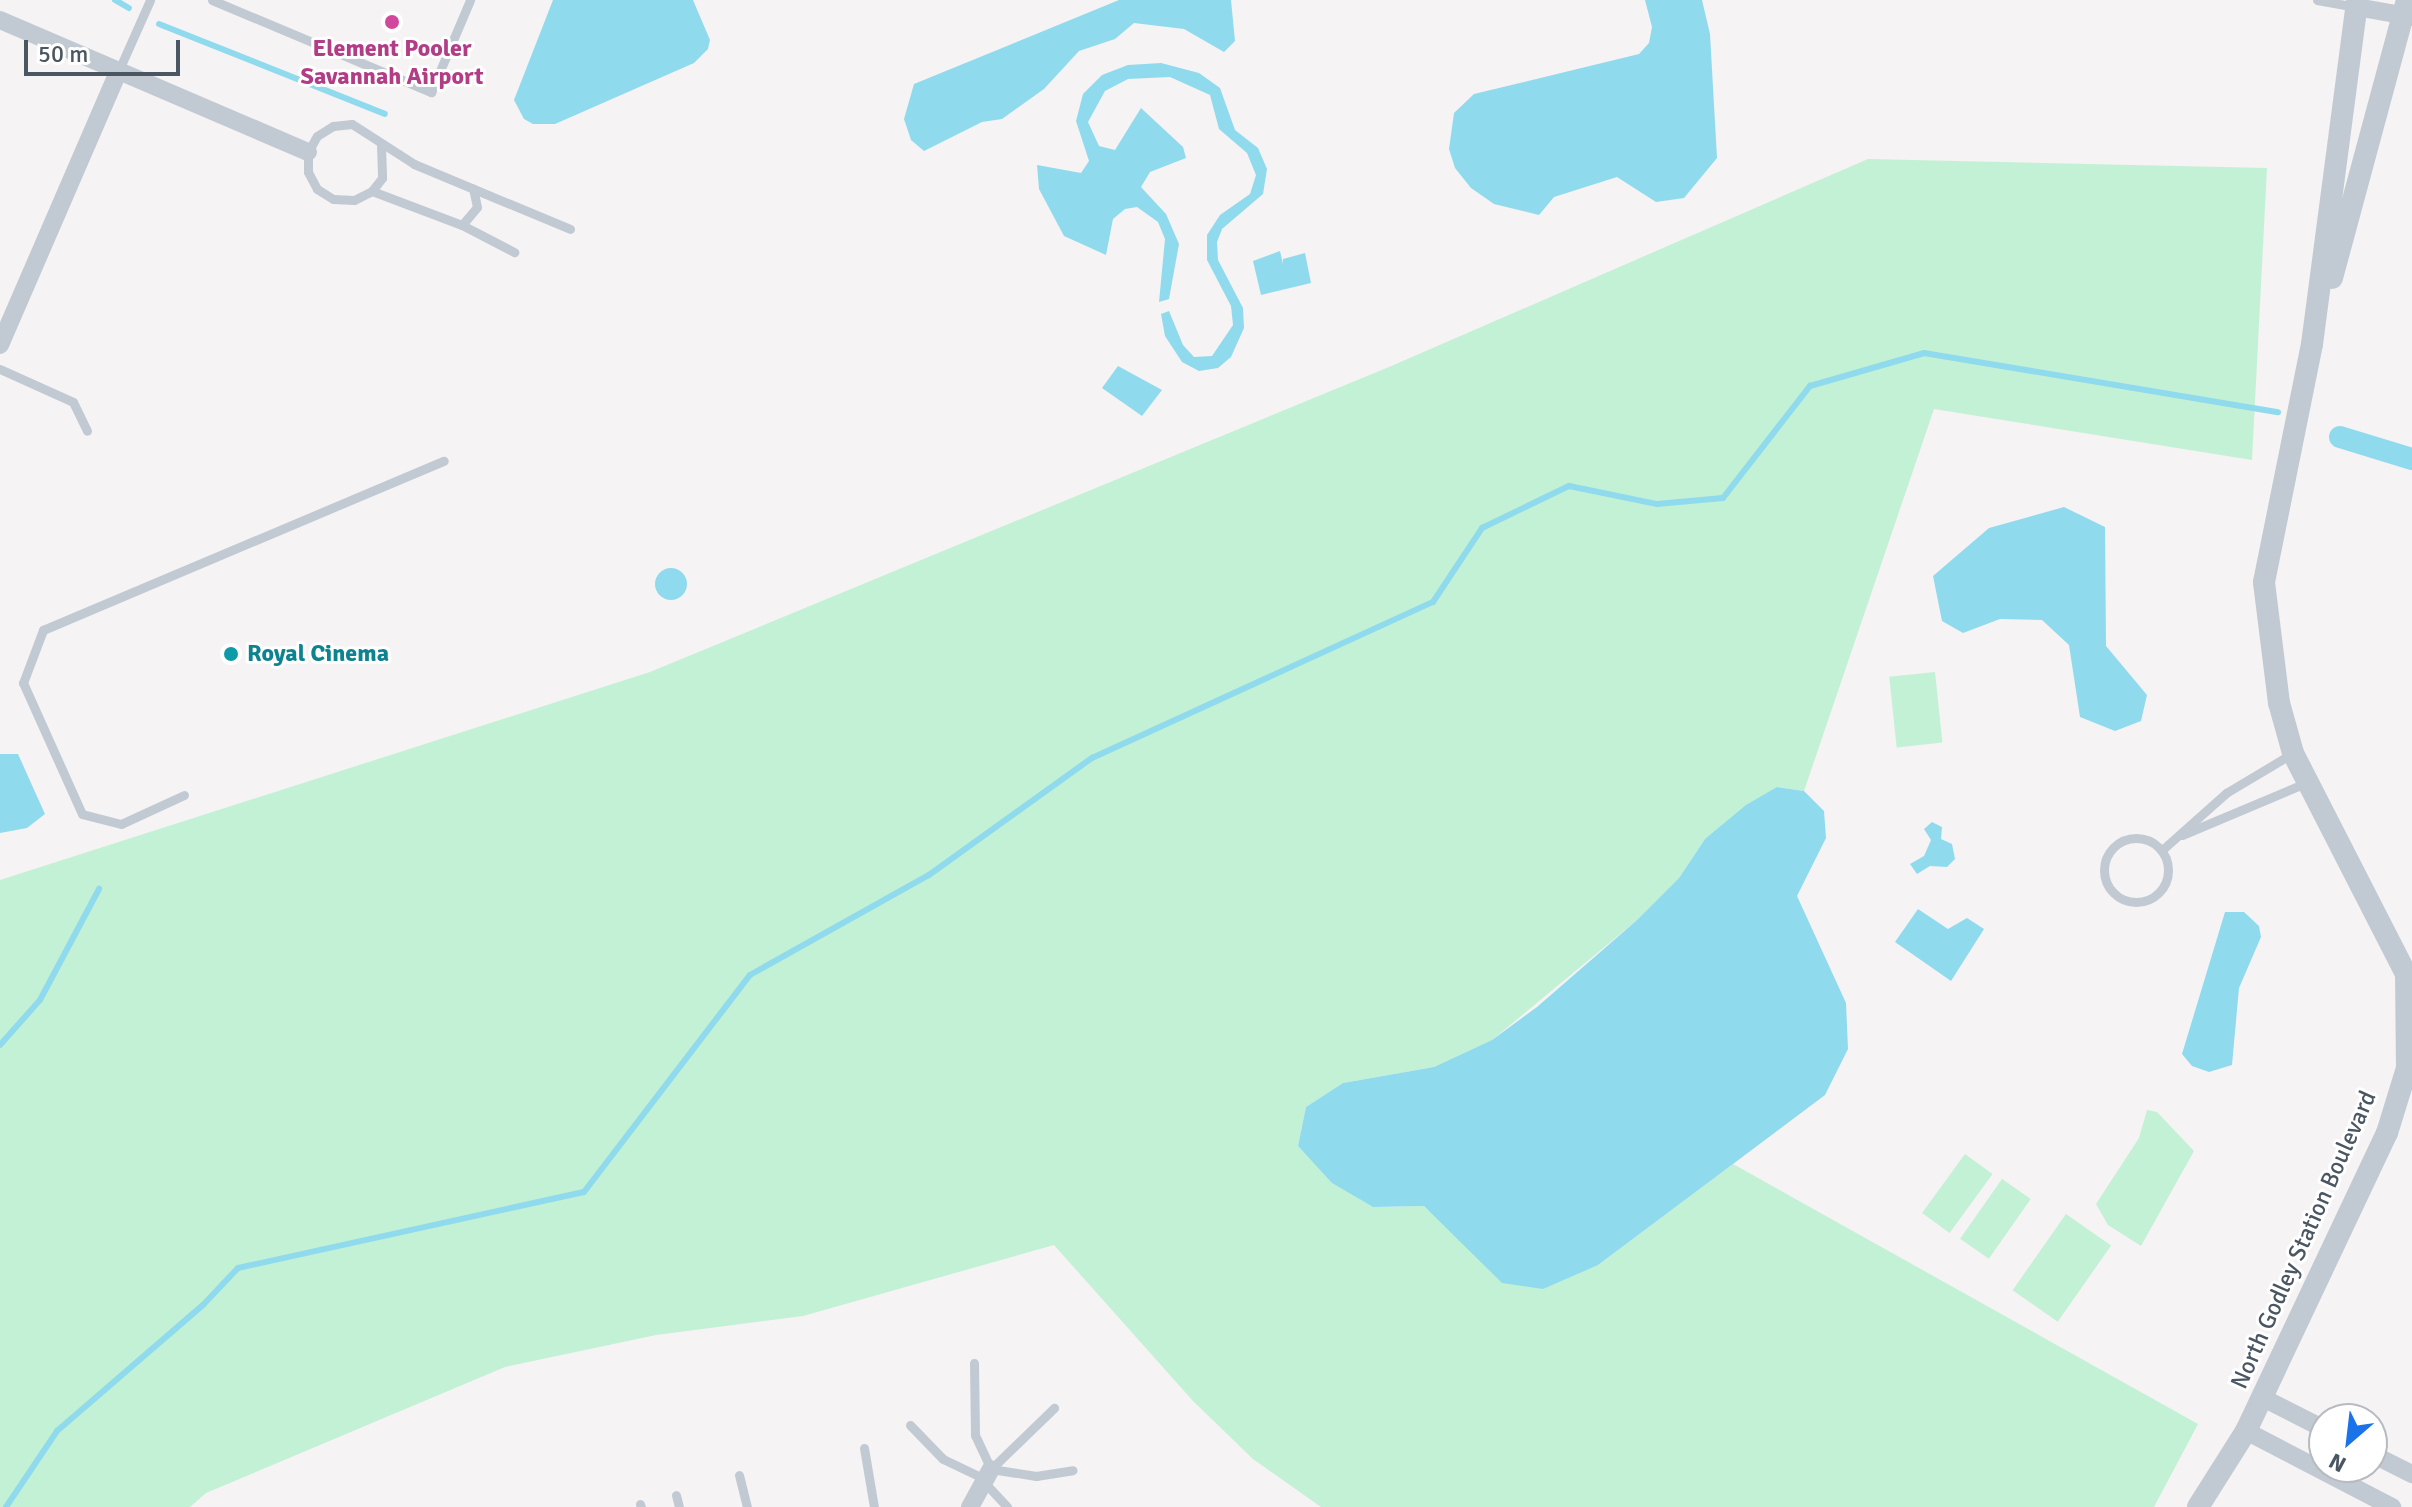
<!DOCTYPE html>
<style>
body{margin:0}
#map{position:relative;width:2412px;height:1507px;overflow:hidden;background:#f5f3f3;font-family:Signika,sans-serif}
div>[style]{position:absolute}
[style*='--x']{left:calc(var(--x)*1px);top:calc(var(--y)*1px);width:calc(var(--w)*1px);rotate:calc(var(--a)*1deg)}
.green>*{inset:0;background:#c3f1d5;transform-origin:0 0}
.water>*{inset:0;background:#90daee}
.round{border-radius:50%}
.stream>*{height:6px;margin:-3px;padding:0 3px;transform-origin:3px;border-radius:3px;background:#90daee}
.canal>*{height:22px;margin:-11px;padding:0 11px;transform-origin:11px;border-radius:11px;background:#90daee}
.service>*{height:9px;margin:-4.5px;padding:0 4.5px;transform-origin:4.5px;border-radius:4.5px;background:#c1cad2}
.service>.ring{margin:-4.5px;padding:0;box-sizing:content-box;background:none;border:9px solid #c1cad2;border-radius:50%}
.minor>*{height:18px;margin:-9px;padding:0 9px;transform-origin:9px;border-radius:9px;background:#c1cad2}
.tertiary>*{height:22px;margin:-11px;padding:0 11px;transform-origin:11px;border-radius:11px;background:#c1cad2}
.dots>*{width:22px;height:22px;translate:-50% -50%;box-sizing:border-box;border:4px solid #fff;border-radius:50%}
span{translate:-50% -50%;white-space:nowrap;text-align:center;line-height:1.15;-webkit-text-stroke:6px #fff;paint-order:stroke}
.hotel-label{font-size:24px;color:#b23c85;font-weight:700}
.culture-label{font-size:24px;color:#0d838f;font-weight:700}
.left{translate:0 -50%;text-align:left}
.street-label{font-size:24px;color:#4a5661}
.north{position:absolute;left:2308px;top:1403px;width:80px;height:80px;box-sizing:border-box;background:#fff;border:2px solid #b7bbc0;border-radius:50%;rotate:208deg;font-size:22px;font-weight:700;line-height:32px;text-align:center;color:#4a5661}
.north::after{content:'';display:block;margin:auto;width:28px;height:36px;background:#1a73e8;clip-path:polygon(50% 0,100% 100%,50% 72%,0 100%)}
.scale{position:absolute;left:24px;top:40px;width:156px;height:36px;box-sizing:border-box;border:4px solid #4a5661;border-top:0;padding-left:10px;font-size:24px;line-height:28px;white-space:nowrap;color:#4a5661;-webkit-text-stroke:6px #fff;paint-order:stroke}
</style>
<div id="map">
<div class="green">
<i style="clip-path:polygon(1868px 159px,2267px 168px,2252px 460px,1934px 409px,1804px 791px,1777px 787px,1705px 839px,1679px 878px,1636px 921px,1492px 1040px,1434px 1067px,1343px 1083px,1306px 1107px,1298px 1146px,1333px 1183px,1373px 1207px,1424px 1206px,1455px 1235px,1598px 1265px,1733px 1164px,2198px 1424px,2154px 1507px,1321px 1507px,1253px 1459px,1193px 1401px,1054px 1245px,803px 1316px,656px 1335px,505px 1367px,206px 1493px,190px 1507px,0 1507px,0 880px,650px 672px,1389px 367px)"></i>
<i style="left:1935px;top:672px;width:71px;height:46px;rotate:84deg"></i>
<i style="clip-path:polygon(2147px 1110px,2157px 1112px,2194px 1151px,2141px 1246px,2108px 1225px,2096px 1204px,2139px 1138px)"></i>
<i style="left:1965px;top:1154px;width:34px;height:73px;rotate:36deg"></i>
<i style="left:2002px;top:1179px;width:35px;height:73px;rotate:35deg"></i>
<i style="left:2066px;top:1214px;width:55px;height:93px;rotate:35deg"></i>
</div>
<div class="water">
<i style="clip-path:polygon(553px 0,693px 0,710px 40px,708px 49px,694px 63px,555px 124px,533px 124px,524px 119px,514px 100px)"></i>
<i style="clip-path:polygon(1119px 0,1231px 0,1235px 41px,1224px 52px,1184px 29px,1134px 23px,1115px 39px,1079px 51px,1044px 89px,1002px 119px,982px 122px,924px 151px,911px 140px,904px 119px,914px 84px)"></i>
<i style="clip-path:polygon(1645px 0,1702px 0,1710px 34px,1717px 158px,1684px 198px,1656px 202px,1617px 177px,1554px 197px,1539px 215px,1494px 204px,1471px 188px,1455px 168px,1449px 149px,1454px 113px,1474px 94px,1639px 54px,1649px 43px,1652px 27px)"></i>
<i style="clip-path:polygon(1161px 63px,1199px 73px,1220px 88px,1235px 130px,1258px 148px,1267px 169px,1263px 194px,1222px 229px,1217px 242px,1218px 260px,1243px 308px,1244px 328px,1231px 357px,1218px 368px,1199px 371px,1182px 362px,1165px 336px,1161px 314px,1169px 311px,1183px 345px,1194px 357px,1212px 356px,1233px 325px,1231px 306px,1207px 260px,1207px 235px,1220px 215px,1250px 194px,1256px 175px,1247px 153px,1219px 129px,1210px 95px,1170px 77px,1128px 79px,1105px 91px,1088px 122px,1099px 146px,1115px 150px,1141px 108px,1183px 147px,1186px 158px,1150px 172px,1141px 187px,1166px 214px,1179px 244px,1169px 299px,1159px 302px,1165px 239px,1158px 222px,1137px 207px,1125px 209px,1113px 219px,1106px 255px,1064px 236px,1039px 189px,1037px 165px,1081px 173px,1089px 161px,1076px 121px,1083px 94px,1102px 75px,1128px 65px)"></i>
<i style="clip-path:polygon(1280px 251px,1283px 264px,1283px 259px,1305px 253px,1311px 283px,1261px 295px,1253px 261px)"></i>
<i style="clip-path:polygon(1118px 366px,1162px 390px,1142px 416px,1102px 388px)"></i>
<i style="clip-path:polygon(2064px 507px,2105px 527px,2106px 646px,2147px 695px,2141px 721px,2115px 731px,2080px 717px,2069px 645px,2042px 620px,2000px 619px,1963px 633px,1942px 621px,1933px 576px,1989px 528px)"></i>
<i class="round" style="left:655px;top:568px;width:32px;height:32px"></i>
<i style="clip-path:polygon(0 754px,18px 754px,45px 814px,27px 828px,0 833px)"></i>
<i style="clip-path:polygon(1777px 787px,1804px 791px,1824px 811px,1826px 838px,1797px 896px,1846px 1003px,1848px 1049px,1825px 1095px,1733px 1164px,1598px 1265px,1543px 1289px,1502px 1283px,1424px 1206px,1373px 1207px,1332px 1183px,1298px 1146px,1306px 1107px,1343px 1083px,1434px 1067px,1492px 1040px,1537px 1007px,1636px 921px,1679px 878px,1705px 839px,1746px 805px)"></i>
<i style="clip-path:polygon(1932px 822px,1942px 827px,1941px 839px,1952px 844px,1955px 859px,1947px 867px,1930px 866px,1917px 874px,1910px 864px,1924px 856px,1931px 840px,1924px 829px)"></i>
<i style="clip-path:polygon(1918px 909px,1948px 929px,1967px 918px,1984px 929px,1951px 981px,1895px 942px)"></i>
<i style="clip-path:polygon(2225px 912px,2244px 912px,2259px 926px,2261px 937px,2239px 988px,2232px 1065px,2209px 1072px,2192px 1066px,2182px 1054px)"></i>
</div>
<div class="stream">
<i style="--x:115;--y:0;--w:16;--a:30"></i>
<i style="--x:159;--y:24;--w:243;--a:21.7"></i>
<i style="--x:0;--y:1045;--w:60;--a:-48.4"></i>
<i style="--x:40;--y:1000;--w:126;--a:-62"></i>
<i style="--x:6;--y:1507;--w:92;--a:-56.1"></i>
<i style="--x:57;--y:1431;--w:193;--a:-40.8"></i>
<i style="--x:203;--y:1305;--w:51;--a:-46.6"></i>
<i style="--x:238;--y:1268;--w:354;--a:-12.4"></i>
<i style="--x:584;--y:1192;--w:273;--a:-52.6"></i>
<i style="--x:750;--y:975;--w:205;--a:-29.2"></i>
<i style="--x:929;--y:875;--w:201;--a:-35.7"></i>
<i style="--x:1092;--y:758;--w:375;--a:-24.6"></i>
<i style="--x:1433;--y:602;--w:89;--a:-56.5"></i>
<i style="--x:1482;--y:528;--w:97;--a:-25.8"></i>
<i style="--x:1569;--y:486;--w:90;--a:11.6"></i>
<i style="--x:1657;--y:504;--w:66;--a:-5.2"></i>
<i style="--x:1723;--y:498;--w:142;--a:-52.2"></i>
<i style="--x:1810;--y:386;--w:119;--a:-16.1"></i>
<i style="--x:1924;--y:353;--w:359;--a:9.5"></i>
</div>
<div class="canal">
<i style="--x:2340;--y:437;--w:75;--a:17"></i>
</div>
<div class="service">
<i style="--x:212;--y:0;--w:238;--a:22.8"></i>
<i style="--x:431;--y:92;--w:100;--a:-67"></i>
<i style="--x:2317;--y:0;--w:40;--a:10"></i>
<i style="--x:118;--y:72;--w:79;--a:-66"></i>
<i style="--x:381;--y:146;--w:32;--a:88"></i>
<i style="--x:382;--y:178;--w:16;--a:128"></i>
<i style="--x:372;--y:191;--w:20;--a:153"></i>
<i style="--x:354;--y:200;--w:21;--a:-177"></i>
<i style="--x:333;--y:199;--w:19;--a:-148"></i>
<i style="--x:317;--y:189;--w:19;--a:-118"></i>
<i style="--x:308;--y:172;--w:20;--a:-90"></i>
<i style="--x:308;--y:152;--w:18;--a:-61"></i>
<i style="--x:317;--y:136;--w:19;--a:-32"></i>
<i style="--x:333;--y:126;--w:19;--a:-6"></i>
<i style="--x:352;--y:124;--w:74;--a:32.8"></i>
<i style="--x:414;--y:164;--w:169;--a:22.6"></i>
<i style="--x:372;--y:191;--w:96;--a:20.7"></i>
<i style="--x:462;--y:225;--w:59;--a:27.4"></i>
<i style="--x:462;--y:225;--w:23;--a:-50"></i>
<i style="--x:477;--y:207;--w:19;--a:-102"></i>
<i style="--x:0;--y:369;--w:80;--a:24.3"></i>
<i style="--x:73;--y:402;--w:32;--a:64"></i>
<i style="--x:184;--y:795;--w:69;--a:155.3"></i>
<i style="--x:121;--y:824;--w:40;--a:-165.6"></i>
<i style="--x:82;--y:814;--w:144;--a:-114.2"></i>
<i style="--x:23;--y:683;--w:57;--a:-69.3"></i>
<i style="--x:43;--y:630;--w:435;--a:-22.9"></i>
<i style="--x:2182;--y:835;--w:137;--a:-22.8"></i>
<i class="ring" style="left:2104px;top:838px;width:55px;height:55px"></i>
<i style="--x:2162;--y:850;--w:86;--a:-41.7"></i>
<i style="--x:2226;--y:793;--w:78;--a:-30.8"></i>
<i style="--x:974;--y:1363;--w:72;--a:89.2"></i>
<i style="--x:975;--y:1435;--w:38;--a:65"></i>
<i style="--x:910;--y:1425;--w:47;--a:45.9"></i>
<i style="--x:943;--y:1459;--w:47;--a:25.5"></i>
<i style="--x:864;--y:1448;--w:60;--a:80.4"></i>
<i style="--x:991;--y:1469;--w:88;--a:-44.1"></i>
<i style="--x:991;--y:1469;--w:46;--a:8.8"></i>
<i style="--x:1036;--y:1476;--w:37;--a:-9"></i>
<i style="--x:739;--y:1475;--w:33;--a:76"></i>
<i style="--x:984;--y:1482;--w:34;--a:47"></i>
<i style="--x:676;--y:1495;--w:12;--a:76"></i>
<i style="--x:640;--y:1504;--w:3;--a:72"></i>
</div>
<div class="minor">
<i style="--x:2356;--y:7;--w:57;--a:10.1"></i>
<i style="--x:0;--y:20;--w:335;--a:23.2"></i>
<i style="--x:0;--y:345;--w:297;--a:-66.6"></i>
<i style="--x:2261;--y:1397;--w:71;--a:26.9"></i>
<i style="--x:2246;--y:1431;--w:165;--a:27.5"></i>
<i style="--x:2372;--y:1454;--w:45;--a:26.6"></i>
<i style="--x:970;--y:1507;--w:43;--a:-61.1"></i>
</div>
<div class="tertiary">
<i style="--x:2332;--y:278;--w:288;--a:-74.9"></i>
<i style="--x:2198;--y:1507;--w:90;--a:-57.7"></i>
<i style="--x:2246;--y:1431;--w:330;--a:-64.7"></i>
<i style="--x:2387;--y:1133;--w:68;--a:-72.9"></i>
<i style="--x:2407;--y:1068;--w:94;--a:-90.6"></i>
<i style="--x:2406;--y:974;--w:248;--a:-117.1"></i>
<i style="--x:2293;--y:753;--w:52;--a:-105.6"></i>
<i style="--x:2279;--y:703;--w:122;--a:-97.1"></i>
<i style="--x:2264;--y:582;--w:243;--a:-78.6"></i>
<i style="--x:2312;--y:344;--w:347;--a:-82.5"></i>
</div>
<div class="dots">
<i style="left:392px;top:22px;background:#d1479c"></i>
<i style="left:231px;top:654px;background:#0f9aa8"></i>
</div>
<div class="hotel-label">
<span style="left:392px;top:63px">Element Pooler<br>Savannah Airport</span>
</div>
<div class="culture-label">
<span class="left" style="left:247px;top:654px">Royal Cinema</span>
</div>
<div class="street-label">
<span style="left:2304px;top:1240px;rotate:-66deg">North Godley Station Boulevard</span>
</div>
<div class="north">N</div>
<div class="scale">50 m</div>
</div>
